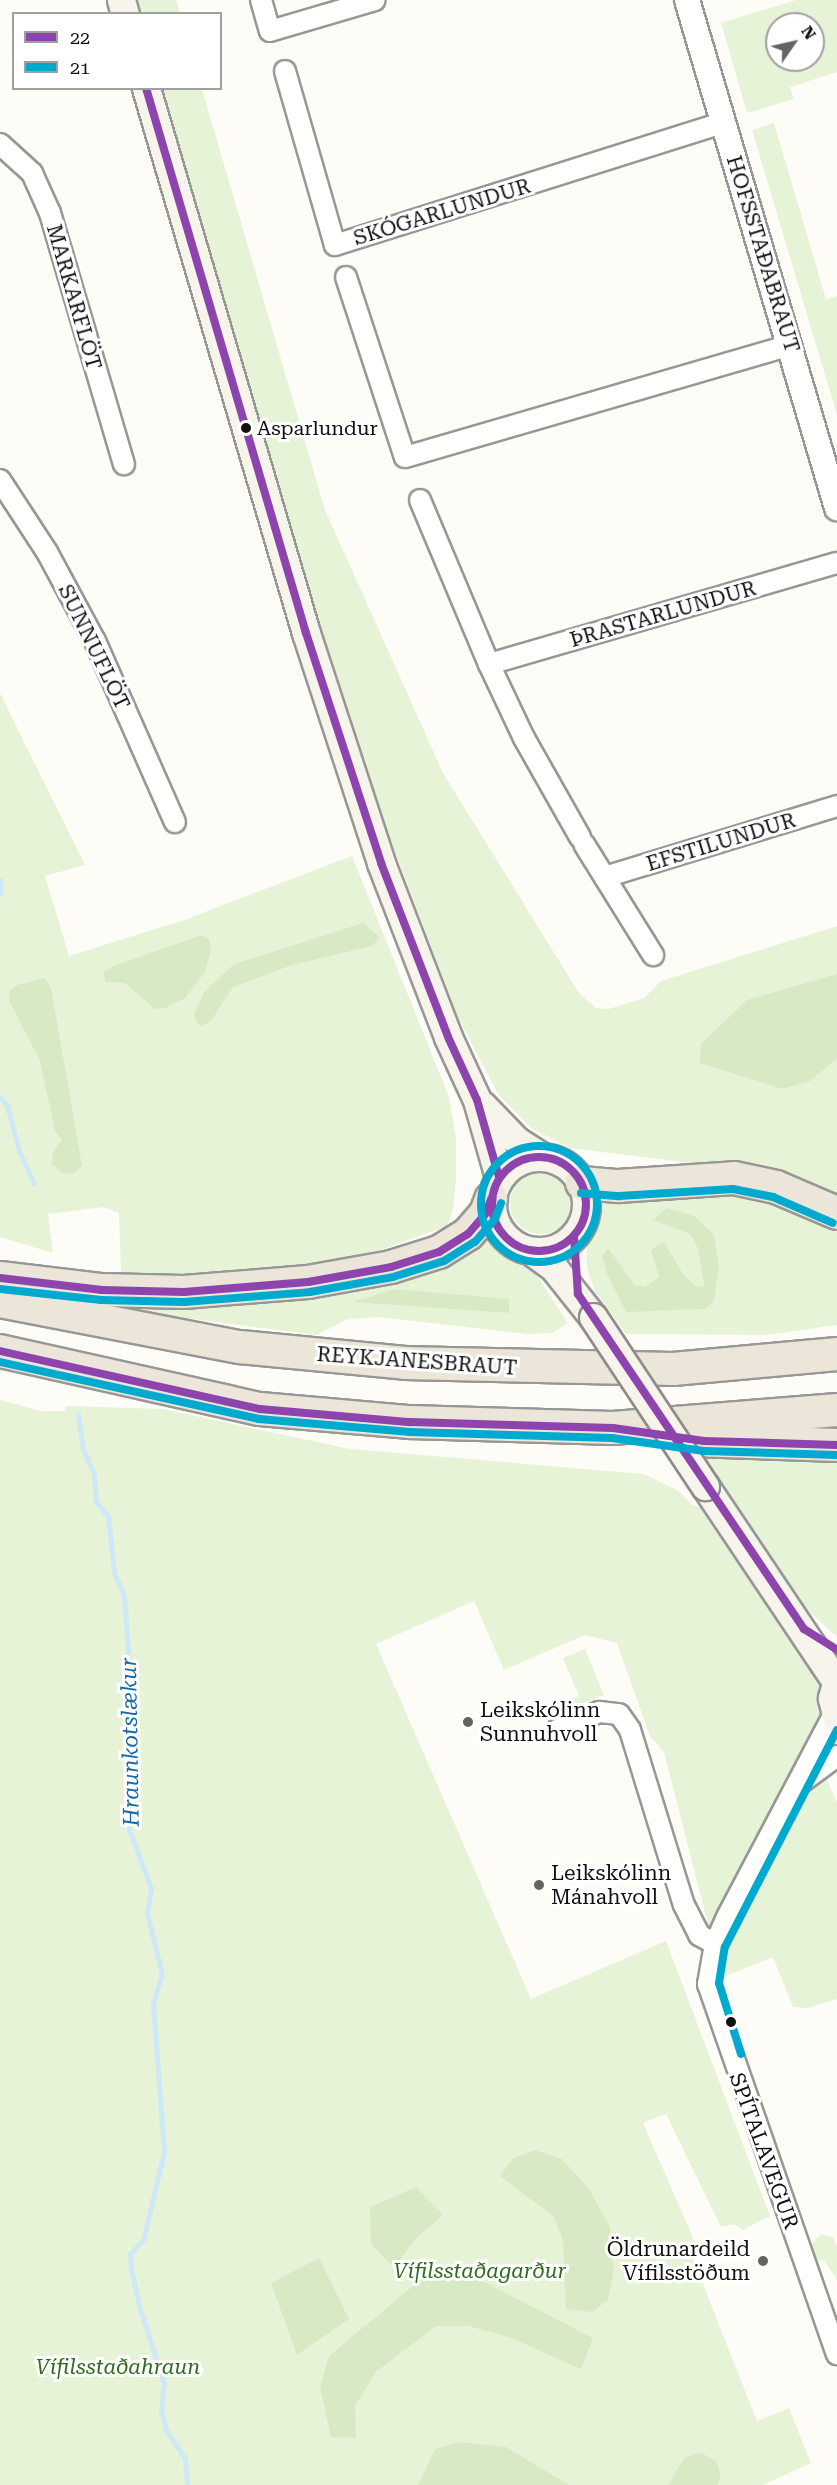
<!DOCTYPE html>
<meta charset="utf-8">
<style>
body{margin:0}
#map{position:relative;width:837px;height:2485px;overflow:hidden;background:#fdfcf7;font-family:"Roboto Serif",serif}
div>[style]{position:absolute}
[style*='--x']{left:calc(var(--x)*1px);top:calc(var(--y)*1px);width:calc(var(--w)*1px);rotate:calc(var(--a)*1deg)}
.green>*{inset:0;background:#e7f3d7}
.round{border-radius:50%}
.forest>*{inset:0;background:#d8eac5}
.stream>*{height:5px;margin:-2.5px;padding:0 2.5px;transform-origin:2.5px;border-radius:2.5px;background:#cde8f7}
.roads{filter:drop-shadow(2px 0 #979795) drop-shadow(-2px 0 #979795) drop-shadow(0 2px #979795) drop-shadow(0 -2px #979795)}
.minor>*{height:20px;margin:-10px;padding:0 10px;transform-origin:10px;border-radius:10px;background:#fffffe}
.tertiary>*{height:24px;margin:-12px;padding:0 12px;transform-origin:12px;border-radius:12px;background:#fffffe}
.secondary>*{height:27px;margin:-13.5px;padding:0 13.5px;transform-origin:13.5px;border-radius:13.5px;background:#f6f4eb}
.secondary>.ring{margin:-13.5px;padding:0;box-sizing:content-box;background:none;border:27px solid #f6f4eb;border-radius:50%}
.trunk>*{height:32px;margin:-16px;padding:0 16px;transform-origin:16px;border-radius:16px;background:#ece5da}
.bridges{filter:drop-shadow(2px 0 #8e8d8b) drop-shadow(-2px 0 #8e8d8b) drop-shadow(0 2px #8e8d8b) drop-shadow(0 -2px #8e8d8b)}
.secondary-bridge>*{height:27px;margin:-13.5px;padding:0 13.5px;transform-origin:13.5px;border-radius:13.5px;background:#f6f4eb}
.bus-1>*{height:8px;margin:-4px;padding:0 4px;transform-origin:4px;border-radius:4px;background:#8e44ad}
.bus-1>.ring{margin:-4px;padding:0;box-sizing:content-box;background:none;border:8px solid #8e44ad;border-radius:50%}
.bus-2>*{height:8px;margin:-4px;padding:0 4px;transform-origin:4px;border-radius:4px;background:#00a9ce}
.bus-2>.ring{margin:-4px;padding:0;box-sizing:content-box;background:none;border:8px solid #00a9ce;border-radius:50%}
.dots>*{width:16px;height:16px;translate:-50% -50%;box-sizing:border-box;border:3px solid #fff;border-radius:50%}
span{translate:-50% -50%;white-space:nowrap;text-align:center;line-height:1.15;-webkit-text-stroke:6px #fff;paint-order:stroke}
.bus-label{font-size:20px;color:#111}
.left{translate:0 -50%;text-align:left}
.street-label{font-size:21px;color:#111}
.poi-label{font-size:21px;color:#111}
.right{translate:-100% -50%;text-align:right}
.park-label{font-size:21px;color:#2f6b1f;font-style:italic}
.water-label{font-size:22px;color:#1768a6;font-style:italic}
.legend{position:absolute;left:12px;top:12px;width:210px;height:78px;box-sizing:border-box;background:#fff;border:2px solid #a0a0a0;margin:0;padding:8px 10px;list-style:none;font-size:18px;color:#111}
.legend li{display:flex;align-items:center;gap:12px;height:30px}
.legend b{width:30px;border:2px solid #a0a0a0}
.north{position:absolute;left:765px;top:12px;width:60px;height:60px;box-sizing:border-box;background:#fff;border:2px solid #a0a0a0;border-radius:50%;rotate:56deg;font-size:16px;font-weight:700;line-height:24px;text-align:center;color:#111}
.north::after{content:'';display:block;margin:auto;width:21px;height:27px;background:#646362;clip-path:polygon(50% 0,100% 100%,50% 72%,0 100%)}
</style>
<div id="map">
<div class="green">
<i style="clip-path:polygon(133px 0,176px 0,180px 13px,137px 13px)"></i>
<i style="clip-path:polygon(evenodd,796px 0,837px 0,837px 72px,790px 87px,794px 99px,747px 113px,721px 23px,796px 0,777px 24px,813px 24px,813px 60px,777px 60px,777px 24px)"></i>
<i style="clip-path:polygon(157px 89px,202px 89px,325px 510px,443px 773px,579px 993px,596px 1008px,609px 1009px,644px 998px,661px 981px,837px 926px,837px 1201px,763px 1172px,570px 1148px,531px 1128px,498px 1094px,459px 1019px,369px 784px,274px 492px)"></i>
<i style="clip-path:polygon(774px 123px,826px 299px,837px 296px,837px 415px,752px 130px)"></i>
<i style="clip-path:polygon(0 693px,85px 865px,45px 876px,69px 956px,184px 920px,352px 856px,449px 1097px,456px 1138px,456px 1180px,453px 1210px,447px 1226px,342px 1264px,146px 1281px,121px 1273px,119px 1213px,104px 1207px,48px 1214px,53px 1253px,0 1237px)"></i>
<i class="round" style="left:510px;top:1172px;width:62px;height:62px"></i>
<i style="clip-path:polygon(738px 1186px,837px 1222px,837px 1325px,766px 1335px,626px 1334px,595px 1291px,587px 1268px,587px 1247px,599px 1192px)"></i>
<i style="clip-path:polygon(490px 1235px,528px 1262px,568px 1323px,552px 1333px,527px 1334px,379px 1317px,348px 1319px,317px 1335px,99px 1307px,474px 1245px)"></i>
<i style="clip-path:polygon(0 1400px,41px 1411px,65px 1411px,66px 1406px,163px 1409px,350px 1449px,644px 1474px,679px 1491px,691px 1504px,707px 1511px,825px 1682px,824px 1714px,710px 1932px,664px 1752px,650px 1736px,617px 1643px,585px 1635px,504px 1670px,474px 1601px,376px 1644px,531px 1999px,666px 1941px,770px 2216px,743px 2230px,734px 2224px,721px 2227px,666px 2114px,643px 2123px,701px 2256px,693px 2259px,757px 2421px,789px 2408px,811px 2463px,763px 2485px,0 2485px)"></i>
<i style="clip-path:polygon(699px 1453px,837px 1461px,837px 1637px,808px 1610px)"></i>
<i style="clip-path:polygon(585px 1649px,604px 1695px,574px 1707px,571px 1700px,579px 1696px,563px 1658px)"></i>
<i style="clip-path:polygon(822px 1769px,837px 1802px,837px 1999px,808px 2008px,793px 2007px,773px 1957px,716px 1980px,723px 1947px,792px 1800px)"></i>
<i style="clip-path:polygon(821px 2234px,833px 2237px,837px 2246px,837px 2280px,825px 2261px,813px 2258px,809px 2246px)"></i>
</div>
<div class="forest">
<i style="clip-path:polygon(363px 923px,380px 937px,372px 946px,292px 965px,233px 987px,211px 1021px,201px 1026px,196px 1021px,194px 1014px,204px 992px,234px 964px)"></i>
<i style="clip-path:polygon(202px 935px,209px 939px,211px 950px,205px 972px,185px 998px,165px 1008px,155px 1009px,125px 983px,105px 982px,104px 972px,113px 966px)"></i>
<i style="clip-path:polygon(837px 974px,837px 1058px,810px 1081px,782px 1089px,700px 1063px,701px 1044px,747px 1000px)"></i>
<i style="clip-path:polygon(45px 978px,51px 988px,82px 1165px,74px 1174px,61px 1172px,52px 1164px,53px 1152px,62px 1140px,55px 1131px,40px 1061px,9px 1000px,10px 991px,17px 985px)"></i>
<i style="clip-path:polygon(667px 1208px,694px 1216px,714px 1235px,719px 1267px,714px 1301px,705px 1309px,626px 1312px,607px 1274px,602px 1256px,608px 1248px,635px 1285px,645px 1287px,659px 1277px,651px 1250px,664px 1242px,683px 1274px,694px 1285px,705px 1287px,697px 1246px,690px 1234px,653px 1220px)"></i>
<i style="clip-path:polygon(394px 1289px,509px 1299px,509px 1313px,353px 1302px)"></i>
<i style="clip-path:polygon(535px 2150px,562px 2159px,589px 2189px,610px 2227px,614px 2270px,608px 2300px,592px 2312px,566px 2309px,563px 2241px,554px 2217px,500px 2176px,513px 2158px)"></i>
<i style="clip-path:polygon(416px 2187px,443px 2215px,414px 2240px,394px 2268px,371px 2244px,370px 2207px)"></i>
<i style="clip-path:polygon(319px 2258px,349px 2319px,297px 2355px,271px 2283px)"></i>
<i style="clip-path:polygon(465px 2272px,593px 2338px,581px 2369px,509px 2337px,468px 2326px,436px 2326px,376px 2372px,355px 2406px,356px 2438px,331px 2437px,320px 2388px,329px 2356px,426px 2275px)"></i>
<i style="clip-path:polygon(460px 2442px,506px 2447px,569px 2485px,418px 2485px,435px 2449px)"></i>
<i style="clip-path:polygon(700px 2452px,716px 2461px,721px 2475px,717px 2485px,668px 2485px,684px 2458px)"></i>
</div>
<div class="stream">
<i style="--x:0;--y:880;--w:14;--a:90"></i>
<i style="--x:0;--y:1098;--w:10;--a:45"></i>
<i style="--x:7;--y:1105;--w:48;--a:75.4"></i>
<i style="--x:19;--y:1151;--w:35;--a:65"></i>
<i style="--x:78;--y:1414;--w:35;--a:82"></i>
<i style="--x:83;--y:1449;--w:28;--a:67"></i>
<i style="--x:94;--y:1475;--w:27;--a:86"></i>
<i style="--x:96;--y:1502;--w:18;--a:49"></i>
<i style="--x:108;--y:1516;--w:56;--a:83.9"></i>
<i style="--x:114;--y:1572;--w:27;--a:68"></i>
<i style="--x:124;--y:1597;--w:96;--a:85.8"></i>
<i style="--x:131;--y:1693;--w:58;--a:94.9"></i>
<i style="--x:126;--y:1751;--w:78;--a:87.8"></i>
<i style="--x:129;--y:1829;--w:63;--a:69.6"></i>
<i style="--x:151;--y:1888;--w:25;--a:99"></i>
<i style="--x:147;--y:1913;--w:63;--a:76.2"></i>
<i style="--x:162;--y:1974;--w:31;--a:107"></i>
<i style="--x:153;--y:2004;--w:148;--a:85.7"></i>
<i style="--x:164;--y:2152;--w:90;--a:103.4"></i>
<i style="--x:143;--y:2240;--w:19;--a:133"></i>
<i style="--x:130;--y:2254;--w:15;--a:86"></i>
<i style="--x:131;--y:2269;--w:41;--a:77.3"></i>
<i style="--x:140;--y:2309;--w:78;--a:72"></i>
<i style="--x:164;--y:2383;--w:28;--a:96"></i>
<i style="--x:161;--y:2411;--w:20;--a:75"></i>
<i style="--x:166;--y:2430;--w:34;--a:56"></i>
<i style="--x:185;--y:2458;--w:27;--a:86"></i>
</div>
<div class="roads">
<div class="minor">
<i style="--x:261;--y:0;--w:32;--a:74"></i>
<i style="--x:270;--y:31;--w:109;--a:-16.4"></i>
<i style="--x:285;--y:71;--w:181;--a:74"></i>
<i style="--x:335;--y:245;--w:407;--a:-17.5"></i>
<i style="--x:0;--y:144;--w:43;--a:42.2"></i>
<i style="--x:32;--y:173;--w:44;--a:65.8"></i>
<i style="--x:50;--y:213;--w:262;--a:73.6"></i>
<i style="--x:346;--y:277;--w:189;--a:71.9"></i>
<i style="--x:405;--y:457;--w:401;--a:-16.2"></i>
<i style="--x:0;--y:480;--w:86;--a:56.9"></i>
<i style="--x:47;--y:552;--w:101;--a:61.7"></i>
<i style="--x:95;--y:641;--w:198;--a:66.2"></i>
<i style="--x:420;--y:500;--w:178;--a:67.2"></i>
<i style="--x:489;--y:664;--w:82;--a:64.7"></i>
<i style="--x:524;--y:738;--w:114;--a:60.5"></i>
<i style="--x:489;--y:664;--w:362;--a:-16.2"></i>
<i style="--x:584;--y:844;--w:131;--a:58.1"></i>
<i style="--x:605;--y:877;--w:243;--a:-17"></i>
<i style="--x:834;--y:1714;--w:229;--a:117.8"></i>
<i style="--x:727;--y:1917;--w:30;--a:114"></i>
<i style="--x:715;--y:1944;--w:41;--a:99.9"></i>
<i style="--x:708;--y:1984;--w:392;--a:70.8"></i>
<i style="--x:557;--y:1730;--w:46;--a:-23.2"></i>
<i style="--x:599;--y:1712;--w:20;--a:6"></i>
<i style="--x:619;--y:1714;--w:19;--a:55"></i>
<i style="--x:630;--y:1730;--w:183;--a:72.9"></i>
<i style="--x:684;--y:1905;--w:34;--a:63"></i>
<i style="--x:699;--y:1935;--w:18;--a:29"></i>
<i style="--x:799;--y:1784;--w:47;--a:-36.4"></i>
</div>
<div class="tertiary">
<i style="--x:687;--y:0;--w:530;--a:73.55"></i>
</div>
<div class="secondary">
<i style="--x:121;--y:0;--w:15;--a:74"></i>
<i style="--x:146;--y:88;--w:568;--a:73.64"></i>
<i style="--x:306;--y:633;--w:242;--a:71.9"></i>
<i style="--x:381;--y:863;--w:186;--a:68.9"></i>
<i style="--x:448;--y:1037;--w:69;--a:65.3"></i>
<i style="--x:477;--y:1100;--w:80;--a:74.1"></i>
<i style="--x:482;--y:1105;--w:50;--a:45.8"></i>
<i style="--x:517;--y:1141;--w:28;--a:32"></i>
<i class="ring" style="left:492px;top:1157px;width:67px;height:67px"></i>
<i style="--x:531;--y:1251;--w:29;--a:36"></i>
<i style="--x:554;--y:1268;--w:63;--a:51.5"></i>
<i style="--x:705;--y:1486;--w:236;--a:56.2"></i>
<i style="--x:837;--y:1680;--w:19;--a:106"></i>
<i style="--x:832;--y:1698;--w:23;--a:77"></i>
</div>
<div class="trunk">
<i style="--x:582;--y:1183;--w:36;--a:5"></i>
<i style="--x:618;--y:1186;--w:116;--a:-3.9"></i>
<i style="--x:734;--y:1178;--w:43;--a:12.1"></i>
<i style="--x:776;--y:1187;--w:66;--a:23.1"></i>
<i style="--x:0;--y:1278;--w:103;--a:6.7"></i>
<i style="--x:102;--y:1290;--w:82;--a:1.4"></i>
<i style="--x:184;--y:1292;--w:124;--a:-4.6"></i>
<i style="--x:308;--y:1282;--w:84;--a:-10.2"></i>
<i style="--x:391;--y:1267;--w:50;--a:-17.4"></i>
<i style="--x:439;--y:1252;--w:34;--a:-32"></i>
<i style="--x:468;--y:1234;--w:28;--a:-49"></i>
<i style="--x:486;--y:1213;--w:15;--a:-70"></i>
<i style="--x:0;--y:1301;--w:244;--a:10.9"></i>
<i style="--x:240;--y:1347;--w:166;--a:5.5"></i>
<i style="--x:405;--y:1363;--w:268;--a:1.3"></i>
<i style="--x:673;--y:1369;--w:165;--a:-5.2"></i>
<i style="--x:0;--y:1351;--w:266;--a:12.6"></i>
<i style="--x:260;--y:1409;--w:151;--a:5"></i>
<i style="--x:410;--y:1422;--w:203;--a:1.7"></i>
<i style="--x:613;--y:1428;--w:225;--a:-4.6"></i>
<i style="--x:694;--y:1440;--w:143;--a:2"></i>
</div>
</div>
<div class="bridges">
<div class="secondary-bridge">
<i style="--x:593;--y:1317;--w:203;--a:56.5"></i>
</div>
</div>
<div class="bus-1">
<i style="--x:146;--y:88;--w:568;--a:73.64"></i>
<i style="--x:306;--y:633;--w:242;--a:71.9"></i>
<i style="--x:381;--y:863;--w:186;--a:68.9"></i>
<i style="--x:448;--y:1037;--w:69;--a:65.3"></i>
<i style="--x:477;--y:1100;--w:80;--a:74.1"></i>
<i class="ring" style="left:492px;top:1157px;width:86px;height:86px"></i>
<i style="--x:574;--y:1236;--w:58;--a:86.1"></i>
<i style="--x:578;--y:1294;--w:404;--a:56"></i>
<i style="--x:804;--y:1629;--w:39;--a:32"></i>
<i style="--x:0;--y:1278;--w:103;--a:6.7"></i>
<i style="--x:102;--y:1290;--w:82;--a:1.4"></i>
<i style="--x:184;--y:1292;--w:124;--a:-4.6"></i>
<i style="--x:308;--y:1282;--w:84;--a:-10.2"></i>
<i style="--x:391;--y:1267;--w:50;--a:-17.4"></i>
<i style="--x:439;--y:1252;--w:34;--a:-32"></i>
<i style="--x:468;--y:1234;--w:28;--a:-49"></i>
<i style="--x:486;--y:1213;--w:15;--a:-70"></i>
<i style="--x:0;--y:1351;--w:266;--a:12.6"></i>
<i style="--x:260;--y:1409;--w:151;--a:5"></i>
<i style="--x:410;--y:1422;--w:203;--a:1.7"></i>
<i style="--x:613;--y:1428;--w:92;--a:8.1"></i>
<i style="--x:704;--y:1441;--w:133;--a:1.7"></i>
</div>
<div class="bus-2">
<i class="ring" style="left:481px;top:1146px;width:108px;height:108px"></i>
<i style="--x:581;--y:1193;--w:38;--a:5"></i>
<i style="--x:619;--y:1196;--w:114;--a:-3.5"></i>
<i style="--x:733;--y:1189;--w:41;--a:11.3"></i>
<i style="--x:773;--y:1197;--w:65;--a:23.4"></i>
<i style="--x:0;--y:1289;--w:102;--a:6.2"></i>
<i style="--x:101;--y:1300;--w:83;--a:1.4"></i>
<i style="--x:184;--y:1302;--w:126;--a:-4.5"></i>
<i style="--x:310;--y:1292;--w:84;--a:-10.2"></i>
<i style="--x:393;--y:1277;--w:53;--a:-17.4"></i>
<i style="--x:444;--y:1261;--w:36;--a:-32"></i>
<i style="--x:475;--y:1242;--w:30;--a:-49"></i>
<i style="--x:495;--y:1219;--w:17;--a:-69"></i>
<i style="--x:0;--y:1362;--w:265;--a:12.4"></i>
<i style="--x:259;--y:1419;--w:152;--a:4.9"></i>
<i style="--x:410;--y:1432;--w:202;--a:1.7"></i>
<i style="--x:612;--y:1438;--w:93;--a:8"></i>
<i style="--x:704;--y:1451;--w:133;--a:1.7"></i>
<i style="--x:741;--y:2054;--w:74;--a:-107.2"></i>
<i style="--x:719;--y:1983;--w:36;--a:-81"></i>
<i style="--x:725;--y:1947;--w:244;--a:-62.7"></i>
</div>
<div class="dots">
<i style="left:246px;top:428px;background:#111"></i>
<i style="left:468px;top:1722px;background:#646362"></i>
<i style="left:539px;top:1885px;background:#646362"></i>
<i style="left:731px;top:2022px;background:#111"></i>
<i style="left:763px;top:2261px;background:#646362"></i>
</div>
<div class="bus-label">
<span class="left" style="left:257px;top:428px">Asparlundur</span>
</div>
<div class="street-label">
<span style="left:442px;top:212px;rotate:-17deg">SKÓGARLUNDUR</span>
<span style="left:763px;top:254px;rotate:73deg">HOFSSTAÐABRAUT</span>
<span style="left:74px;top:297px;rotate:74deg">MARKARFLÖT</span>
<span style="left:663px;top:614px;rotate:-16deg">ÞRASTARLUNDUR</span>
<span style="left:94px;top:647px;rotate:64deg">SUNNUFLÖT</span>
<span style="left:721px;top:842px;rotate:-17deg">EFSTILUNDUR</span>
<span style="left:417px;top:1361px;rotate:4deg">REYKJANESBRAUT</span>
<span style="left:764px;top:2151px;rotate:70deg">SPÍTALAVEGUR</span>
</div>
<div class="poi-label">
<span class="left" style="left:480px;top:1722px">Leikskólinn<br>Sunnuhvoll</span>
<span class="left" style="left:551px;top:1885px">Leikskólinn<br>Mánahvoll</span>
<span class="right" style="left:750px;top:2261px">Öldrunardeild<br>Vífilsstöðum</span>
</div>
<div class="park-label">
<span style="left:480px;top:2271px">Vífilsstaðagarður</span>
<span style="left:118px;top:2367px">Vífilsstaðahraun</span>
</div>
<div class="water-label">
<span style="left:130px;top:1742px;rotate:-91deg">Hraunkotslækur</span>
</div>
<ul class="legend">
<li><b style="height:8px;background:#8e44ad"></b>22</li>
<li><b style="height:8px;background:#00a9ce"></b>21</li>
</ul>
<div class="north">N</div>
</div>
